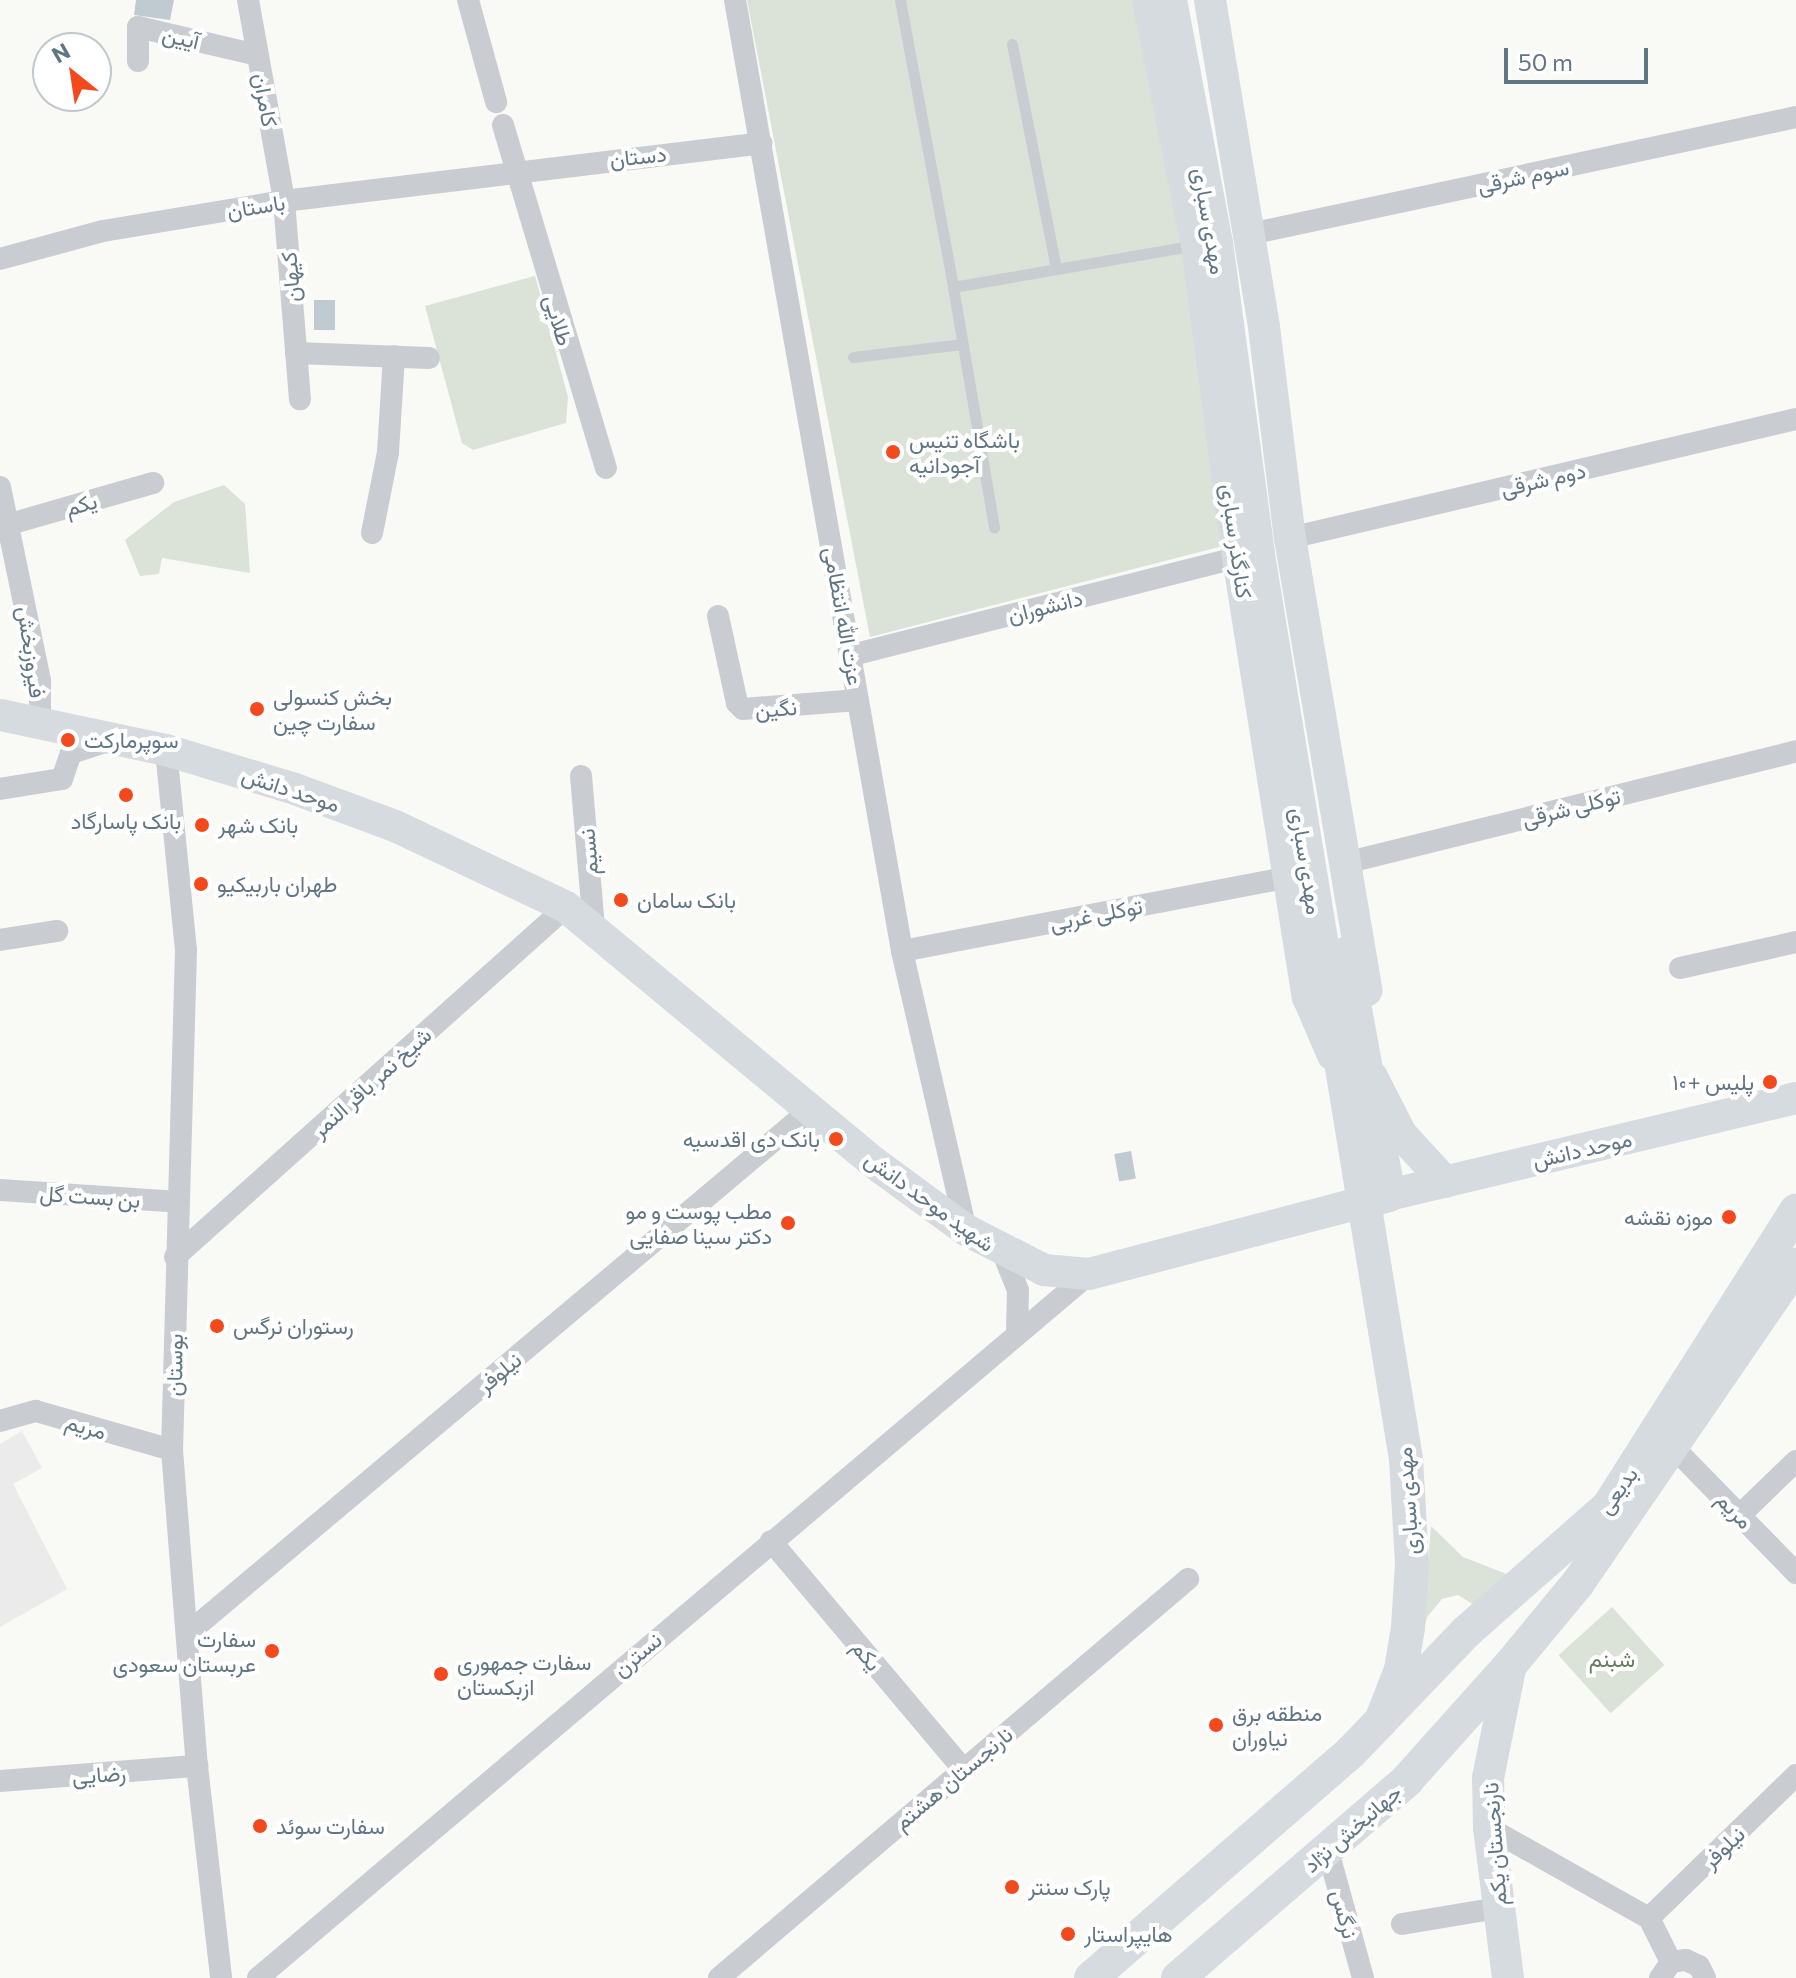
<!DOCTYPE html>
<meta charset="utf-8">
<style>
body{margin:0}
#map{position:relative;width:1796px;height:1978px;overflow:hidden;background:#f9f9f6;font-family:Commissioner,Vazirmatn,sans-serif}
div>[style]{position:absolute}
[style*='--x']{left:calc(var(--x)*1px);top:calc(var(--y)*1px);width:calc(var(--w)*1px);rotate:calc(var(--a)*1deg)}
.built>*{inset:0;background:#eaebea}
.green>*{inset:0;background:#dbe2d7;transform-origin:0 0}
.water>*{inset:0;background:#bfcbd0;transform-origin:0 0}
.service>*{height:11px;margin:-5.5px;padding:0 5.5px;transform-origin:5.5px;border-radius:5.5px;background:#c9cdd1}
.minor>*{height:22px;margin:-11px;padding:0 11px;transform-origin:11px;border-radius:11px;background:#c9cdd1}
.secondary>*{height:32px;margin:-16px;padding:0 16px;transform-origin:16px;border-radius:16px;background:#d6dbdf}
.primary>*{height:34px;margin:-17px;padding:0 17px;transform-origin:17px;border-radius:17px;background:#d6dbdf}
.dots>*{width:22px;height:22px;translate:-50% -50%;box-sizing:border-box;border:4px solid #fff;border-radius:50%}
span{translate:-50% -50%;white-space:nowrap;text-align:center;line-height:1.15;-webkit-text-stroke:8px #fff;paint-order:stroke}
.street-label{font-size:22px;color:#617685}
.poi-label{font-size:22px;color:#617685}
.left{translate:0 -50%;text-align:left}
.right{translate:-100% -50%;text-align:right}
.park-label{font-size:22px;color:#667b61}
.north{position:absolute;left:32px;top:32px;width:80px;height:80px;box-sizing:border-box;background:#fff;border:2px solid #c0c8ce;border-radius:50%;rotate:330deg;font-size:22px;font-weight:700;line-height:32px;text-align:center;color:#617685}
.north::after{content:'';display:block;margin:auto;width:28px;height:36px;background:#f4491c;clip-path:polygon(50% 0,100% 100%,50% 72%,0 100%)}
.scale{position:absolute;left:1504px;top:48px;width:144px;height:36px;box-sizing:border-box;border:4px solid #617685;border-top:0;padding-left:10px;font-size:24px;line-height:28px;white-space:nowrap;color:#617685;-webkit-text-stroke:6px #fff;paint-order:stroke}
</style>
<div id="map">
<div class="built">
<i style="clip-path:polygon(22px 1431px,42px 1468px,13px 1484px,67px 1589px,0 1627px,0 1444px)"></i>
</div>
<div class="green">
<i style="clip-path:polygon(747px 0,1141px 0,1187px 277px,1223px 546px,870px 637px)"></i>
<i style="clip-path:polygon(535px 276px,568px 397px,566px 423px,473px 450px,462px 443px,425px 306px)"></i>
<i style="clip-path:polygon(224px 485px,245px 504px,250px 573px,162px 558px,159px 574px,140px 576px,125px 540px,174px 502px)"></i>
<i style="clip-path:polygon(1431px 1526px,1463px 1557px,1509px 1575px,1476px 1606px,1458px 1595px,1442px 1599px,1427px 1617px,1422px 1638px)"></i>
<i style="left:1612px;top:1607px;width:78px;height:72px;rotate:48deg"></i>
</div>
<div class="water">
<i style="clip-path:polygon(136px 0,174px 0,170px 20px,134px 15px)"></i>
<i style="left:314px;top:300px;width:21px;height:30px"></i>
<i style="left:1131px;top:1151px;width:28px;height:17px;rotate:80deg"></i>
</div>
<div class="service">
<i style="--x:900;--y:0;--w:292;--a:79.5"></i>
<i style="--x:953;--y:287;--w:247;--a:-9.8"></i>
<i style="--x:1012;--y:44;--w:229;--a:78.9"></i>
<i style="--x:953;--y:287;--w:244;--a:80.3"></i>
<i style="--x:853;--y:357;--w:110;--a:-6.8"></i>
</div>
<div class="minor">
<i style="--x:248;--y:0;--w:204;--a:79.8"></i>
<i style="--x:284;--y:201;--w:199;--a:85.4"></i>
<i style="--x:468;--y:0;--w:106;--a:74.6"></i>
<i style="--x:735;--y:0;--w:966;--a:80.04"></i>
<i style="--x:902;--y:951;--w:286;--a:77.1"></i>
<i style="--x:138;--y:61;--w:34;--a:-90"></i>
<i style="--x:138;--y:27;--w:122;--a:13.2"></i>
<i style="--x:503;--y:125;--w:358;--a:73.3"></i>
<i style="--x:1250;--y:234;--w:558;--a:-12.09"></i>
<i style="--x:0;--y:259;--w:107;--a:-15.2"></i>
<i style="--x:103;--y:231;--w:183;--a:-9.4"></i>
<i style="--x:284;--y:201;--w:481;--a:-6.9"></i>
<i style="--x:296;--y:353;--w:133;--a:2.2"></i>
<i style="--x:0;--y:487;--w:198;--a:78.3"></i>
<i style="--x:40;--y:681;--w:42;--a:90"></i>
<i style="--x:10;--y:524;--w:149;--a:-16"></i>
<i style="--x:372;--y:533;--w:83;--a:-78.8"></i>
<i style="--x:388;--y:452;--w:96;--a:-86.4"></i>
<i style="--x:1290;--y:538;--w:520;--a:-13.23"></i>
<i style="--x:718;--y:616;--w:89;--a:77.7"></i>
<i style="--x:737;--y:703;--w:8;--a:45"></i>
<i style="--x:743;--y:709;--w:115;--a:-4.5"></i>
<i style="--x:852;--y:655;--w:398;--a:-14.2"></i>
<i style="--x:166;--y:750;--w:201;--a:84.3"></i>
<i style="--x:186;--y:950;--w:500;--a:91.6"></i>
<i style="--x:172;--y:1450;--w:317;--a:85.5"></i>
<i style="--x:197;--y:1766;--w:213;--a:83.5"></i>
<i style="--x:581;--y:776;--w:152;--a:85.1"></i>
<i style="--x:0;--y:789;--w:63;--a:-9.2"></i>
<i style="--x:62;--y:779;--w:28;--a:-71"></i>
<i style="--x:71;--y:753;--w:42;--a:-18"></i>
<i style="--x:1345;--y:863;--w:465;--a:-13.9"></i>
<i style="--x:0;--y:940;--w:58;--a:-9"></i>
<i style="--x:902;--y:951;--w:394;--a:-10.8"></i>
<i style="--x:1680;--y:968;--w:119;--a:-12.6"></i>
<i style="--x:0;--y:1190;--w:179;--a:3.8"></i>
<i style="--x:1003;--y:1253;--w:40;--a:68"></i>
<i style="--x:1018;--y:1290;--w:40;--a:91.4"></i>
<i style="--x:175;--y:1257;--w:525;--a:-41.83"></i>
<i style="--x:0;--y:1421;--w:37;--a:-16"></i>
<i style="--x:36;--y:1411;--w:141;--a:16"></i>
<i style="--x:1674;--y:1448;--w:175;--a:45.7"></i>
<i style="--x:1740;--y:1515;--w:78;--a:-44"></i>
<i style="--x:771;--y:1541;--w:298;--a:49.9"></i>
<i style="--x:187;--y:1634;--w:814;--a:-40.07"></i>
<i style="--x:0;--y:1781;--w:198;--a:-4.4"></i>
<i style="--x:1489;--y:1828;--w:184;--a:29.4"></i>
<i style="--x:1649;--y:1918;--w:49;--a:63.4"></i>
<i style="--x:1328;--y:1851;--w:132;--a:74.6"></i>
<i style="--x:1649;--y:1918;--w:205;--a:-44.2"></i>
<i style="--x:1402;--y:1924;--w:97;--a:-9.5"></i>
<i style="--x:258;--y:1978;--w:1089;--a:-40.27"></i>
<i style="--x:719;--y:1978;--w:616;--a:-40.39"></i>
<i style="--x:1660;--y:1978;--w:19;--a:-55"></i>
<i style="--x:1671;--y:1962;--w:15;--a:-8"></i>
<i style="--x:1686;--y:1960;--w:14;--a:25"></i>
<i style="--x:1699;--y:1966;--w:13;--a:63"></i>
</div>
<div class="secondary">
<i style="--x:1148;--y:0;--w:250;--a:78.7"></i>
<i style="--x:1197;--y:245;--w:315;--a:82.5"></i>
<i style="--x:1238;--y:557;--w:446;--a:81"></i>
<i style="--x:1308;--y:997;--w:63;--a:66.7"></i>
<i style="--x:1210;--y:0;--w:331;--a:80.6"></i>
<i style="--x:1264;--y:327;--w:213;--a:83"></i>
<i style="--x:1290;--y:538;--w:459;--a:80.4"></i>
<i style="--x:0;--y:715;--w:170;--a:11.9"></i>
<i style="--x:166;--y:750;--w:135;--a:16.8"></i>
<i style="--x:295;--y:789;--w:107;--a:20.3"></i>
<i style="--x:395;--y:826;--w:189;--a:25.3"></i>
<i style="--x:566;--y:907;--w:399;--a:39.7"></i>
<i style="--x:873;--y:1162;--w:115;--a:36.2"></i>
<i style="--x:966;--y:1230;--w:88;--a:27.1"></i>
<i style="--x:1044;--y:1270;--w:45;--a:5.1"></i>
<i style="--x:1089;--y:1274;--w:287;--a:-14.7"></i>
<i style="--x:1372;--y:1077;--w:64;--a:63"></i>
<i style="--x:1401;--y:1134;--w:65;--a:47.5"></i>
<i style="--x:1389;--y:1195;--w:418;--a:-13.4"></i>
<i style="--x:1508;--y:1978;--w:151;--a:-97.2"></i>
<i style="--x:1489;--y:1828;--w:50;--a:-91.1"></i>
<i style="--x:1488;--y:1778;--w:116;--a:-78.6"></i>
</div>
<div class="primary">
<i style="--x:1170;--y:0;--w:247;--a:79.3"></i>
<i style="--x:1216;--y:243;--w:315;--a:82.3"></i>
<i style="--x:1258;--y:555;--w:916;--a:80.7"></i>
<i style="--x:1406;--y:1459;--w:105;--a:86.7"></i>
<i style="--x:1412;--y:1564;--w:64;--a:93.6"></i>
<i style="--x:1408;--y:1628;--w:43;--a:99.5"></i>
<i style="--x:1401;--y:1670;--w:55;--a:111.4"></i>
<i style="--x:1345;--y:954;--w:245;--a:79.7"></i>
<i style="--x:1389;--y:1195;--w:22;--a:164"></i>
<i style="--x:1091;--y:1978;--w:343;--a:-41"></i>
<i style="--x:1350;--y:1753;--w:168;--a:-46.2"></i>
<i style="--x:1466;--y:1632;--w:189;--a:-41.4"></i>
<i style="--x:1608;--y:1507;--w:351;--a:-57.6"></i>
<i style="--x:1178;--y:1978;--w:303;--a:-40.8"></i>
<i style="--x:1407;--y:1780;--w:156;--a:-48.1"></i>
<i style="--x:1511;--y:1664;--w:105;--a:-50.4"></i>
<i style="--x:1578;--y:1583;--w:386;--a:-55.6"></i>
</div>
<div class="dots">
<i style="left:893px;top:452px;background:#f4491c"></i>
<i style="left:257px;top:709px;background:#f4491c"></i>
<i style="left:68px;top:740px;background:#f4491c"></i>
<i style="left:126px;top:795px;background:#f4491c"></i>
<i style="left:202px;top:825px;background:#f4491c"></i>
<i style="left:201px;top:884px;background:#f4491c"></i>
<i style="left:621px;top:900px;background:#f4491c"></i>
<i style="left:1770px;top:1082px;background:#f4491c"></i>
<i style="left:836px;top:1139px;background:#f4491c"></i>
<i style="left:1729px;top:1217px;background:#f4491c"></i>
<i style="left:788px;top:1223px;background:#f4491c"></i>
<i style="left:217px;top:1326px;background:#f4491c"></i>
<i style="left:272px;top:1651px;background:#f4491c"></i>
<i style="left:441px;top:1674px;background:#f4491c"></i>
<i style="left:1216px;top:1725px;background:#f4491c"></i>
<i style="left:260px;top:1826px;background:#f4491c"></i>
<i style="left:1012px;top:1887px;background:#f4491c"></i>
<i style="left:1068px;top:1934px;background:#f4491c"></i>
</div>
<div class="street-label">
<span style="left:181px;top:37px;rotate:13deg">آیین</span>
<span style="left:266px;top:100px;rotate:80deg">کامران</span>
<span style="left:638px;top:156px;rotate:-6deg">دستان</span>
<span style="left:1523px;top:176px;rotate:-12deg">سوم شرقی</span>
<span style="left:256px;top:206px;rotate:-9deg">باستان</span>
<span style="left:1210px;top:221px;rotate:80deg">مهدی سباری</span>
<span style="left:290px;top:277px;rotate:-95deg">کیهان</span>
<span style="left:559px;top:320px;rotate:74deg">طلایی</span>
<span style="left:1543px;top:479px;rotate:-13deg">دوم شرقی</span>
<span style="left:81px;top:504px;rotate:-16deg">یکم</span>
<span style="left:1237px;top:541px;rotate:82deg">کنارگذر سباری</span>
<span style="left:1045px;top:606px;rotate:-14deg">دانشوران</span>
<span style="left:844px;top:616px;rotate:80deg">عزت الله انتظامی</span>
<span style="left:32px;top:652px;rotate:82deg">فیروزبخش</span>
<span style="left:776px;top:708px;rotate:-4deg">نگین</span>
<span style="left:291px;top:789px;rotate:18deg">موحد دانش</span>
<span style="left:1571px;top:807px;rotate:-14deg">توکلی شرقی</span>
<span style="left:588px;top:852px;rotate:-95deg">نسیم</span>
<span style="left:1307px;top:861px;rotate:81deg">مهدی سباری</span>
<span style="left:1096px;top:914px;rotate:-11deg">توکلی غربی</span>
<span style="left:371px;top:1082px;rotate:-42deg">شیخ نمر باقر النمر</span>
<span style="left:1582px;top:1149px;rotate:-13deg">موحد دانش</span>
<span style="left:90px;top:1196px;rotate:4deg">بن بست گل</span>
<span style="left:930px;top:1201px;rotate:36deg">شهید موحد دانش</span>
<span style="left:174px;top:1365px;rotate:-89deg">بوستان</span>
<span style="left:499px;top:1372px;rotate:-40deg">نیلوفر</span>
<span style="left:86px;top:1426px;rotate:16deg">مریم</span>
<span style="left:1617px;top:1490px;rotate:-54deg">بدیعی</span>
<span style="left:1407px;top:1501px;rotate:-94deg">مهدی سباری</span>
<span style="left:1735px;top:1510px;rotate:46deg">مریم</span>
<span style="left:637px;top:1654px;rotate:-40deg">نسترن</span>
<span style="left:867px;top:1655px;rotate:50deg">یکم</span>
<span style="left:99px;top:1774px;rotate:-4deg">رضایی</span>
<span style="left:953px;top:1778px;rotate:-40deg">نارنجستان هشتم</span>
<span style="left:1352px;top:1828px;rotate:-41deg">جهانبخش نژاد</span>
<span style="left:1494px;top:1844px;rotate:-94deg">نارنجستان یکم</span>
<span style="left:1723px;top:1847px;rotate:-44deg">نیلوفر</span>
<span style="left:1345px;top:1914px;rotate:75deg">نرگس</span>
</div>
<div class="poi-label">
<span class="left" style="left:909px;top:452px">باشگاه تنیس<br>آجودانیه</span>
<span class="left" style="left:273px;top:709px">بخش کنسولی<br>سفارت چین</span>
<span class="left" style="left:84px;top:740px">سوپرمارکت</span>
<span style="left:126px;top:821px">بانک پاسارگاد</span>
<span class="left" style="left:218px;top:825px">بانک شهر</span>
<span class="left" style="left:217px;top:884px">طهران باربیکیو</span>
<span class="left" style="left:637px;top:900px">بانک سامان</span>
<span class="right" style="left:1754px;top:1082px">پلیس +۱۰</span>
<span class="right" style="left:820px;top:1139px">بانک دی اقدسیه</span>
<span class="right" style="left:772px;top:1223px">مطب پوست و مو<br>دکتر سینا صفایی</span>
<span class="right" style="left:1713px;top:1217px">موزه نقشه</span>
<span class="left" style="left:233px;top:1326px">رستوران نرگس</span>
<span class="right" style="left:256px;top:1651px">سفارت<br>عربستان سعودی</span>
<span class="left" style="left:457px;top:1674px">سفارت جمهوری<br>ازبکستان</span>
<span class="left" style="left:1232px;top:1725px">منطقه برق<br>نیاوران</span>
<span class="left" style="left:276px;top:1826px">سفارت سوئد</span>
<span class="left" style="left:1028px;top:1887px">پارک سنتر</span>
<span class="left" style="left:1084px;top:1934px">هایپراستار</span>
</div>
<div class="park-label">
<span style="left:1612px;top:1659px">شبنم</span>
</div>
<div class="north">N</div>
<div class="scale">50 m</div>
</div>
